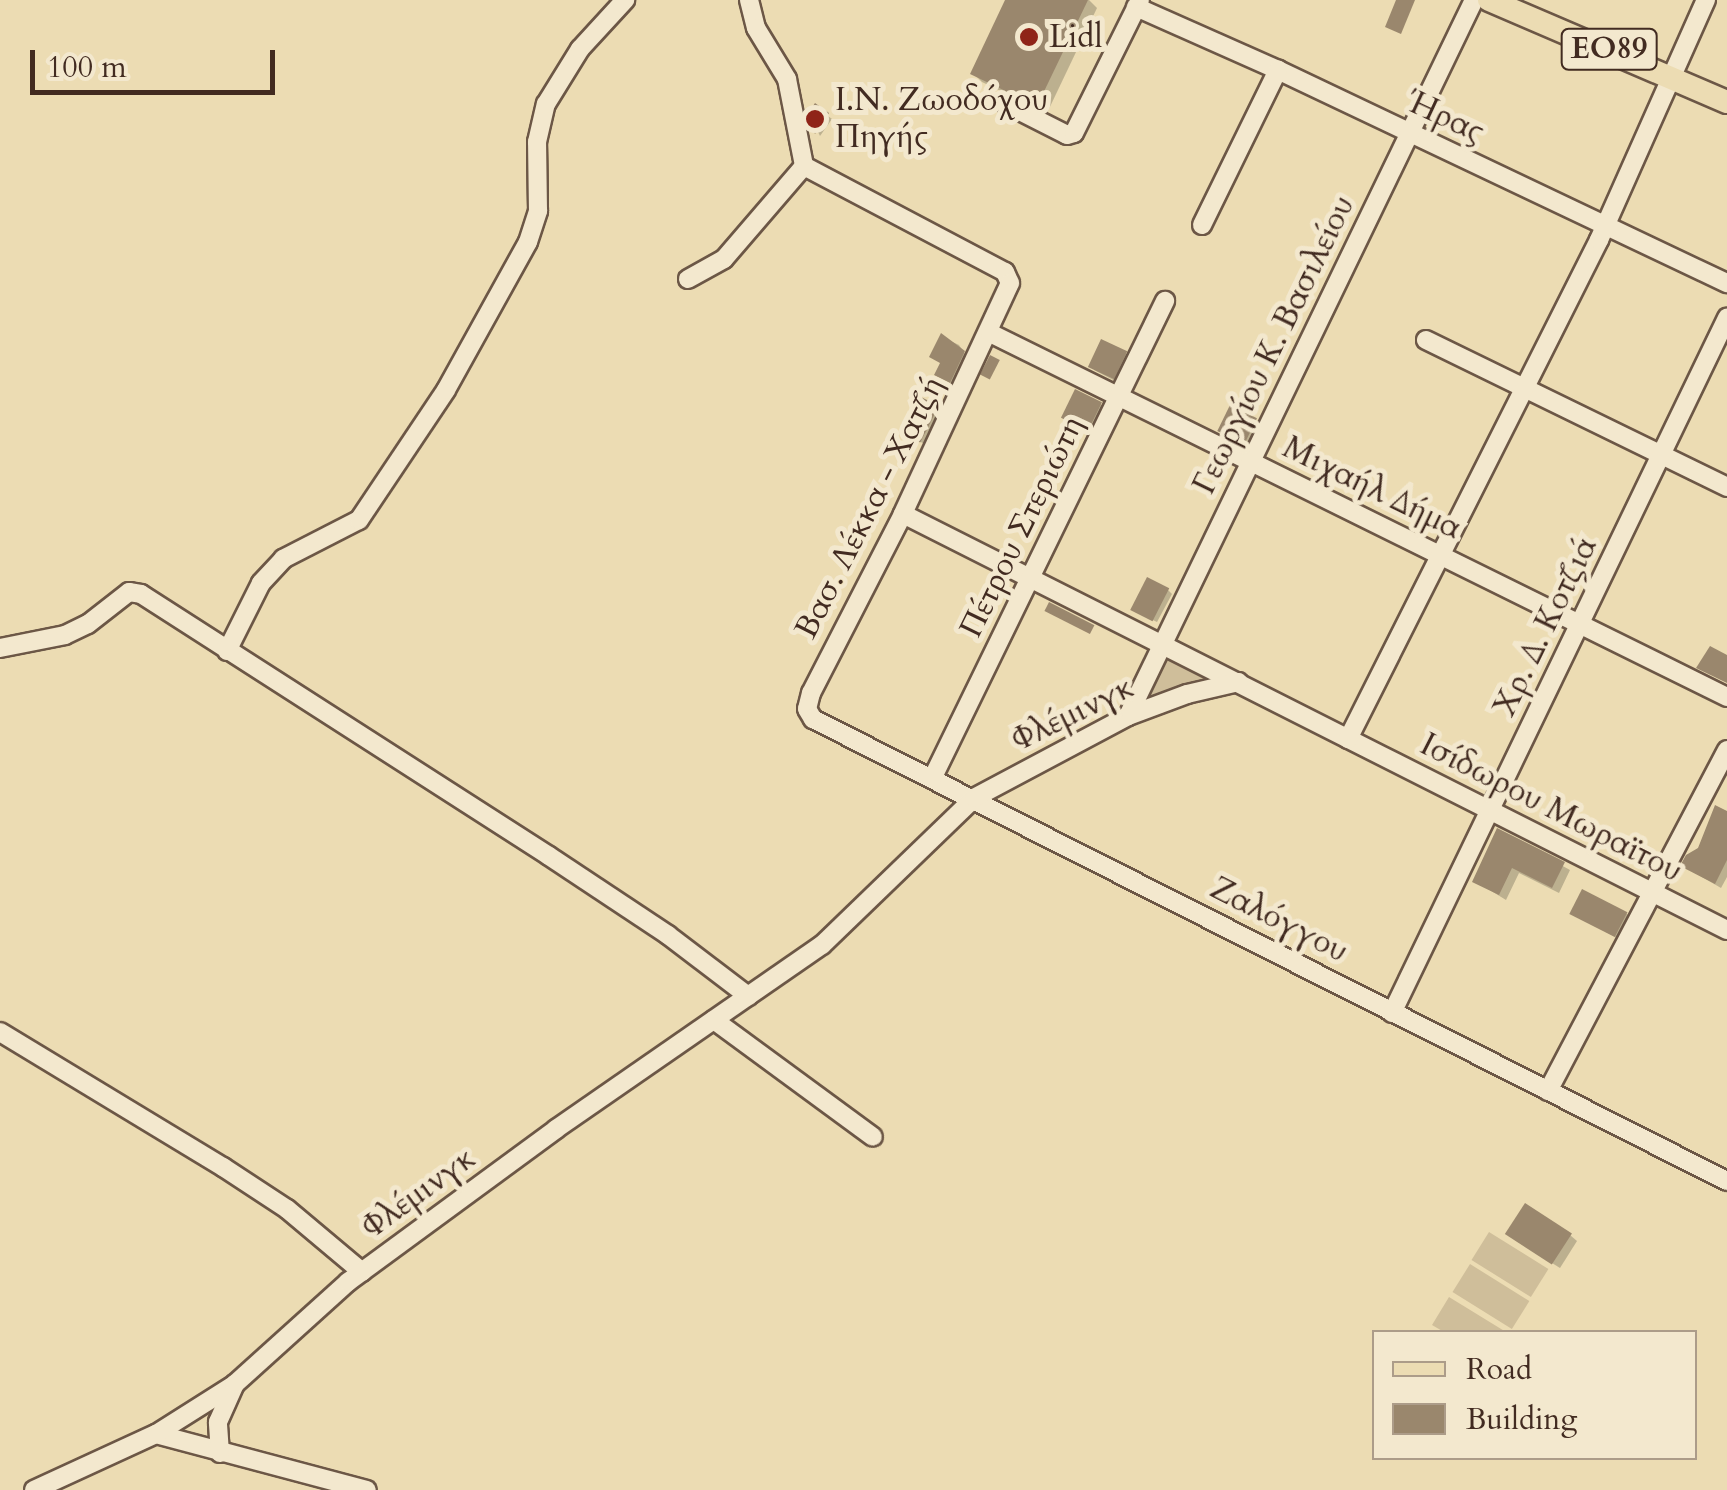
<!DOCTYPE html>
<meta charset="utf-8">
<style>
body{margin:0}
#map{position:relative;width:1727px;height:1490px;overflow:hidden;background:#ecdcb3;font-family:Cardo,serif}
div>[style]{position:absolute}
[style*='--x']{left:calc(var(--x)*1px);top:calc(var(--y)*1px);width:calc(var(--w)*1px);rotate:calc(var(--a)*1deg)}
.green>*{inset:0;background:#cfbe9a;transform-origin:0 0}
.shadow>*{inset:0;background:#0003}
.building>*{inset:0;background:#9a876d;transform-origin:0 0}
.roads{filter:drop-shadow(2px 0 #6c5746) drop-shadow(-2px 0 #6c5746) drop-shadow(0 2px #6c5746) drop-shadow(0 -2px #6c5746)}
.minor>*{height:18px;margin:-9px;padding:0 9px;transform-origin:9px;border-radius:9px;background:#f3e8ce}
.major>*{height:22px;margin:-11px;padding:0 11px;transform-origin:11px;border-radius:11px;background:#ecdcb3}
.dots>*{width:28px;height:28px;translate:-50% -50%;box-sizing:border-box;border:5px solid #f3e8ce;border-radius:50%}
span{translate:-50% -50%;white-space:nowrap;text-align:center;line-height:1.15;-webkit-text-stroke:10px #f3e8ce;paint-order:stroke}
.shield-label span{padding:2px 8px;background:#f3e8ce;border:2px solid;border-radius:8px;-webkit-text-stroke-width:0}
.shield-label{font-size:30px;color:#422b21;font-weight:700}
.poi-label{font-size:32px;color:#422b21}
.left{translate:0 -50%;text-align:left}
.street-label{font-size:32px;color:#422b21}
.legend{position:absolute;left:1372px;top:1330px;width:325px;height:130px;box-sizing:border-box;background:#f3e8ce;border:2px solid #ac9c89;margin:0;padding:12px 18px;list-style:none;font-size:30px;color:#422b21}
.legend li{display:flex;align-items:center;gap:20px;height:50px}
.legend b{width:50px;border:2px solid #ac9c89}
.scale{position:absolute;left:30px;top:50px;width:245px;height:45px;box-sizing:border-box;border:5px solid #422b21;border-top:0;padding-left:12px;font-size:30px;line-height:35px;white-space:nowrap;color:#422b21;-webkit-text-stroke:8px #f3e8ce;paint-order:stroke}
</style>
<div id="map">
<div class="green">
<i style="clip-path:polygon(1168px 657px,1214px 679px,1148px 700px)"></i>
<i style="left:1489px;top:1232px;width:70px;height:33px;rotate:32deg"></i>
<i style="left:1470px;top:1264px;width:70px;height:33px;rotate:32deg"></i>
<i style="clip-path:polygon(1449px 1297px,1506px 1332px,1444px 1332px,1432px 1325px)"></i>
</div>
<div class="shadow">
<i style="clip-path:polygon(1007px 0,1089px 0,1097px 8px,1047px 113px,982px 82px,973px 73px)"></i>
<i style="clip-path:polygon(815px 106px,832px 119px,820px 136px,810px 115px)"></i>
<i style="clip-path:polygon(942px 337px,959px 345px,967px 357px,954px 385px,937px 375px,942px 364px)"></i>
<i style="clip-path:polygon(1125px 353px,1129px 357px,1117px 382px,1094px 370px)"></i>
<i style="clip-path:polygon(1100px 404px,1104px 408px,1092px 433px,1064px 418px)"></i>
<i style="clip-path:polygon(938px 408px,942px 412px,926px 445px,907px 434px)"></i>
<i style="clip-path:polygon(1231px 408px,1260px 424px,1249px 447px,1224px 435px)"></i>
<i style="clip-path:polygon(1168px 590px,1172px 594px,1157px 622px,1138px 613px)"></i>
<i style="clip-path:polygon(1727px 814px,1727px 877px,1721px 888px,1683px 866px)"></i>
<i style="clip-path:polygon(1499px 831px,1570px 870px,1559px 893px,1519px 873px,1506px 900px,1475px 881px)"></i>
<i style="clip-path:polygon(1573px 913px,1627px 914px,1633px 920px,1622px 941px)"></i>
<i style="clip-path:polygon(1570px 1235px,1577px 1241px,1560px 1268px,1515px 1240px)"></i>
</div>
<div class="building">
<i style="clip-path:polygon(1005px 0,1088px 0,1037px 106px,970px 74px)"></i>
<i style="clip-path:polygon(1396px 0,1415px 0,1401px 34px,1385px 27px)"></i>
<i style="clip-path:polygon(815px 103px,829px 113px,815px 134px,807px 115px)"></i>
<i style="clip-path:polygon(941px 333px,965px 351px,950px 383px,934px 375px,940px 363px,929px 357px)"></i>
<i style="left:1101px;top:339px;width:29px;height:31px;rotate:25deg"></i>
<i style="left:990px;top:355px;width:11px;height:22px;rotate:27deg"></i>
<i style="left:1075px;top:389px;width:30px;height:32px;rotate:26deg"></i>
<i style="left:921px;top:397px;width:20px;height:41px;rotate:27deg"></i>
<i style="left:1230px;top:405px;width:30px;height:29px;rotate:26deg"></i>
<i style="left:1147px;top:577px;width:25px;height:37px;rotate:27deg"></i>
<i style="left:1049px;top:602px;width:51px;height:10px;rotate:27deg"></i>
<i style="clip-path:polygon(1710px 646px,1727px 655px,1727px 683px,1696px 668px)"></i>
<i style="clip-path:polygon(1715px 805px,1727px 811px,1727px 860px,1715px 884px,1680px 866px,1686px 855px,1698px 848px)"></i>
<i style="clip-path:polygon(1497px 828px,1565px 862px,1552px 888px,1512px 868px,1499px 895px,1472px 882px)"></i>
<i style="left:1582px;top:889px;width:51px;height:28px;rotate:27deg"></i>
<i style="left:1525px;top:1203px;width:56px;height:37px;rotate:33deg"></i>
</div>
<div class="roads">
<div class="minor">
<i style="--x:749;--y:0;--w:29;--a:76"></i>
<i style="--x:756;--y:28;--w:60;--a:58.7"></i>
<i style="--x:787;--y:79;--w:89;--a:78.9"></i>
<i style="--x:804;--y:166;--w:227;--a:27.8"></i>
<i style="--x:1005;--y:272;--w:12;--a:66"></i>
<i style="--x:1010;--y:283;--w:255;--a:114.9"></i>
<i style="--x:903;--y:514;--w:201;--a:117.2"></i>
<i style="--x:811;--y:693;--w:16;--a:104"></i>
<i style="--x:807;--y:709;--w:12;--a:59"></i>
<i style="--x:813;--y:719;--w:1024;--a:26.82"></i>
<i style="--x:1136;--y:7;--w:155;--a:23.9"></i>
<i style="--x:1278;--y:70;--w:497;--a:25.4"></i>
<i style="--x:1006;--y:104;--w:68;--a:26.9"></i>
<i style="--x:1067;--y:135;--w:7;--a:-16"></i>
<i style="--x:1074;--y:133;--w:148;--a:-63.6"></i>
<i style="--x:1202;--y:225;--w:173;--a:-63.9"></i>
<i style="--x:688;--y:279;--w:41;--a:-29.1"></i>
<i style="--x:724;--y:259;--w:123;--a:-49.3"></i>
<i style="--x:990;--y:333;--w:822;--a:26.28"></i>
<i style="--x:1426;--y:340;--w:335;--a:26"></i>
<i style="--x:903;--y:514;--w:923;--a:26.79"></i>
<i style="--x:0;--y:648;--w:66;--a:-11.3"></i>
<i style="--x:65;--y:635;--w:25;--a:-26"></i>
<i style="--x:88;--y:624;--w:52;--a:-38"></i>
<i style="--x:129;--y:592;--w:12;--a:9"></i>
<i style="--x:141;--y:594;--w:485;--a:32.7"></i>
<i style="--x:549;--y:856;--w:143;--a:33.6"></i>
<i style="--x:668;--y:935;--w:101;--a:37.3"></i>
<i style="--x:227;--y:651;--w:76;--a:-63.4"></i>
<i style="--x:261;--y:583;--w:33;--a:-47"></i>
<i style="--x:283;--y:559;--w:85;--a:-27.2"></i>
<i style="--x:359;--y:520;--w:156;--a:-56.2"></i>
<i style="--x:446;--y:390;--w:169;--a:-61"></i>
<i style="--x:528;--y:242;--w:33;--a:-72"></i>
<i style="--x:538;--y:211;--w:69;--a:-90.8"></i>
<i style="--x:537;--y:142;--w:39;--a:-77"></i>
<i style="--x:546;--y:104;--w:65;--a:-58.3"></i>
<i style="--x:580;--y:49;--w:67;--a:-47.4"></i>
<i style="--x:1128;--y:716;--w:795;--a:-64.21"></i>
<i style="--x:1348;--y:739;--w:559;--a:-63.3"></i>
<i style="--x:1599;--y:240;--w:263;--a:-66"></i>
<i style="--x:932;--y:779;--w:532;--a:-64.01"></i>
<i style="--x:1392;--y:1013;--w:772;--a:-64.27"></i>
<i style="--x:714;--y:1020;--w:197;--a:36.3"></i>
<i style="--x:0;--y:1032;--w:261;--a:31.2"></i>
<i style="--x:223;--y:1167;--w:77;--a:33.3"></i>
<i style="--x:287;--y:1209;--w:98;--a:40"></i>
<i style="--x:1548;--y:1091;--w:385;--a:-62.3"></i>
<i style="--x:156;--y:1434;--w:218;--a:14.9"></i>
<i style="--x:220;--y:1453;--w:31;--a:-94"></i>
<i style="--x:218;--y:1422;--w:42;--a:-65.9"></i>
<i style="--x:34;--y:1490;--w:134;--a:-24.7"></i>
<i style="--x:156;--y:1434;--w:93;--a:-32.3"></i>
<i style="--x:235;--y:1384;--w:152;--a:-42.1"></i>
<i style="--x:348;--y:1282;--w:258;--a:-36.3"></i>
<i style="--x:556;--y:1129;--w:323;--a:-34.7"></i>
<i style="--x:822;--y:945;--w:211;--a:-44"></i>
<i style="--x:974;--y:798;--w:174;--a:-28"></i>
<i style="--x:1128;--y:716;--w:63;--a:-20.4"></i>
<i style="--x:1187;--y:694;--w:53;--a:-13"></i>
</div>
<div class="major">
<i style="--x:1489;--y:0;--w:259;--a:23.2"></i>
</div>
</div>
<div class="dots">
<i style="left:1029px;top:37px;background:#8f2418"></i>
<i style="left:815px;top:119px;background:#8f2418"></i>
</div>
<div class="shield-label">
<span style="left:1609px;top:49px">ΕΟ89</span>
</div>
<div class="poi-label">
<span class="left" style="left:1049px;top:37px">Lidl</span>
<span class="left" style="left:835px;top:119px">Ι.Ν. Ζωοδόχου<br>Πηγής</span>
</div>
<div class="street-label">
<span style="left:1445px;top:117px;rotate:25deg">Ήρας</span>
<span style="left:1274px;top:345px;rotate:-64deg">Γεωργίου Κ. Βασιλείου</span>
<span style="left:1372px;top:488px;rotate:26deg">Μιχαήλ Δήμα</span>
<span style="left:870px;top:507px;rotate:-63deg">Βασ. Λέκκα - Χατζή</span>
<span style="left:1022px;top:527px;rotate:-64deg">Πέτρου Στεριώτη</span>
<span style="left:1546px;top:626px;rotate:-64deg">Χρ. Δ. Κοτζιά</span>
<span style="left:1073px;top:714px;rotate:-26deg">Φλέμινγκ</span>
<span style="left:1551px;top:808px;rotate:27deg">Ισίδωρου Μωραϊτου</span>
<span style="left:1279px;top:920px;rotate:27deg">Ζαλόγγου</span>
<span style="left:419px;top:1193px;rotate:-36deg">Φλέμινγκ</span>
</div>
<ul class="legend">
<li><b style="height:12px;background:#ecdcb3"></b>Road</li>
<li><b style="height:28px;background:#9a876d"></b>Building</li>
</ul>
<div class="scale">100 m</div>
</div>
